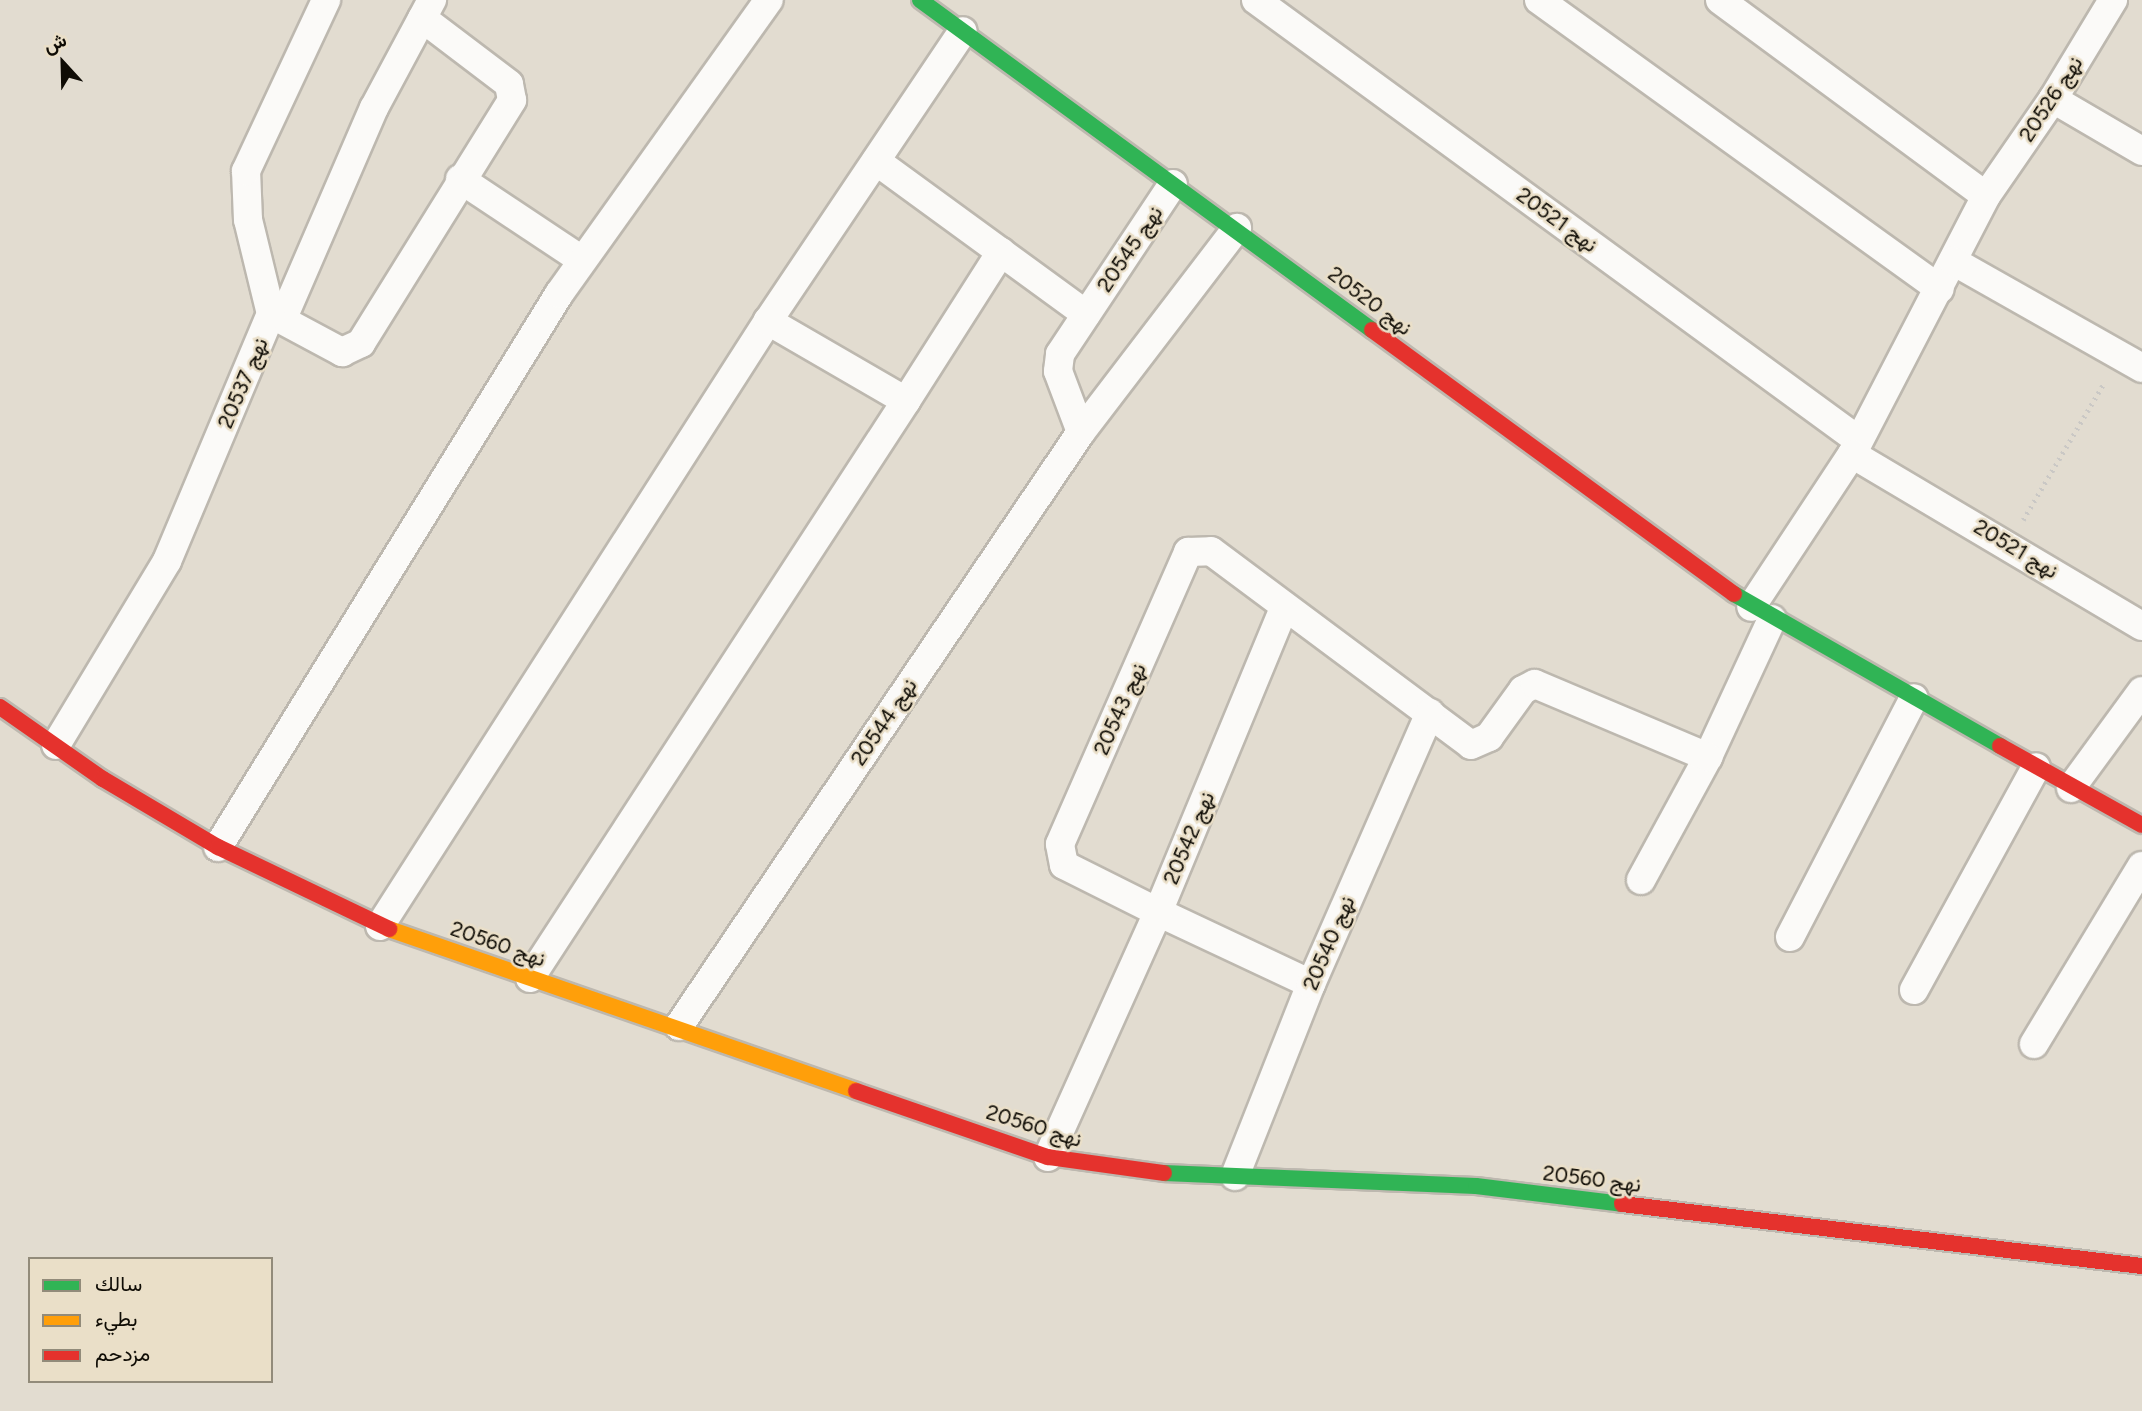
<!DOCTYPE html>
<meta charset="utf-8">
<style>
body{margin:0}
#map{position:relative;width:2142px;height:1411px;overflow:hidden;background:#e2dcd0;font-family:Figtree,Vazirmatn,sans-serif}
div>[style]{position:absolute}
[style*='--x']{left:calc(var(--x)*1px);top:calc(var(--y)*1px);width:calc(var(--w)*1px);rotate:calc(var(--a)*1deg)}
.path>*{height:4.5px;margin-top:-2.25px;transform-origin:0;background:repeating-linear-gradient(90deg,#cac8c5 0 2px,transparent 0 7px)}
.roads{filter:drop-shadow(2px 0 #bdb8af) drop-shadow(-2px 0 #bdb8af) drop-shadow(0 2px #bdb8af) drop-shadow(0 -2px #bdb8af)}
.street>*{height:28px;margin:-14px;padding:0 14px;transform-origin:14px;border-radius:14px;background:#fbfaf8}
.fast>*{height:16px;margin:-8px;padding:0 8px;transform-origin:8px;border-radius:8px;background:#30b455}
.slow>*{height:16px;margin:-8px;padding:0 8px;transform-origin:8px;border-radius:8px;background:#ff9f0a}
.jam>*{height:16px;margin:-8px;padding:0 8px;transform-origin:8px;border-radius:8px;background:#e5322d}
span{translate:-50% -50%;white-space:nowrap;text-align:center;line-height:1.15;-webkit-text-stroke:5px #eadfc8;paint-order:stroke}
.street-label{font-size:21px;color:#0f0c05}
.legend{position:absolute;left:28px;top:1257px;width:245px;height:126px;box-sizing:border-box;background:#eadfc8;border:2px solid #928b7a;margin:0;padding:9px 12px;list-style:none;font-size:21px;color:#0f0c05}
.legend li{display:flex;align-items:center;gap:14px;height:35px}
.legend b{width:35px;border:2px solid #928b7a}
.north{position:absolute;left:28px;top:28px;width:70px;height:70px;-webkit-text-stroke:5px #eadfc8;paint-order:stroke;rotate:338deg;font-size:19px;font-weight:700;line-height:28px;text-align:center;color:#0f0c05}
.north::after{content:'';display:block;margin:auto;width:24px;height:32px;background:#0f0c05;clip-path:polygon(50% 0,100% 100%,50% 72%,0 100%)}
</style>
<div id="map">
<div class="path">
<i style="--x:2023;--y:520;--w:159;--a:-59.4"></i>
</div>
<div class="roads">
<div class="street">
<i style="--x:1256;--y:0;--w:746;--a:36.16"></i>
<i style="--x:1539;--y:0;--w:494;--a:35.8"></i>
<i style="--x:1720;--y:0;--w:330;--a:36.4"></i>
<i style="--x:1986;--y:196;--w:291;--a:117.4"></i>
<i style="--x:1852;--y:454;--w:183;--a:123.4"></i>
<i style="--x:2053;--y:99;--w:103;--a:30.3"></i>
<i style="--x:876;--y:161;--w:260;--a:36.1"></i>
<i style="--x:460;--y:179;--w:146;--a:33.6"></i>
<i style="--x:1986;--y:196;--w:118;--a:-55.4"></i>
<i style="--x:2053;--y:99;--w:116;--a:-58.8"></i>
<i style="--x:1953;--y:261;--w:217;--a:29.5"></i>
<i style="--x:271;--y:314;--w:81;--a:28.2"></i>
<i style="--x:342;--y:352;--w:21;--a:-25"></i>
<i style="--x:361;--y:343;--w:286;--a:-58.1"></i>
<i style="--x:512;--y:100;--w:16;--a:-101"></i>
<i style="--x:509;--y:84;--w:109;--a:-142.8"></i>
<i style="--x:283;--y:318;--w:229;--a:-66.6"></i>
<i style="--x:374;--y:108;--w:123;--a:-61.8"></i>
<i style="--x:906;--y:401;--w:177;--a:-57.5"></i>
<i style="--x:1081;--y:432;--w:257;--a:-52.6"></i>
<i style="--x:1852;--y:454;--w:337;--a:30.7"></i>
<i style="--x:1284;--y:608;--w:329;--a:112.5"></i>
<i style="--x:1158;--y:912;--w:169;--a:25.2"></i>
<i style="--x:56;--y:745;--w:215;--a:-58.9"></i>
<i style="--x:167;--y:561;--w:268;--a:-67.2"></i>
<i style="--x:271;--y:314;--w:97;--a:-103.7"></i>
<i style="--x:248;--y:220;--w:49;--a:-92.3"></i>
<i style="--x:246;--y:171;--w:189;--a:-64.9"></i>
<i style="--x:2071;--y:788;--w:120;--a:-53.8"></i>
<i style="--x:218;--y:847;--w:650;--a:-58.34"></i>
<i style="--x:559;--y:294;--w:361;--a:-54.5"></i>
<i style="--x:1641;--y:880;--w:140;--a:-61.4"></i>
<i style="--x:1708;--y:757;--w:152;--a:-65.1"></i>
<i style="--x:380;--y:926;--w:719;--a:-57.33"></i>
<i style="--x:768;--y:321;--w:349;--a:-56.1"></i>
<i style="--x:1790;--y:937;--w:269;--a:-62.6"></i>
<i style="--x:530;--y:978;--w:689;--a:-56.91"></i>
<i style="--x:906;--y:401;--w:160;--a:-149.9"></i>
<i style="--x:1914;--y:990;--w:254;--a:-61.3"></i>
<i style="--x:679;--y:1026;--w:717;--a:-55.91"></i>
<i style="--x:1081;--y:432;--w:65;--a:-110.7"></i>
<i style="--x:1058;--y:371;--w:17;--a:-83"></i>
<i style="--x:1060;--y:354;--w:204;--a:-56.4"></i>
<i style="--x:2034;--y:1044;--w:208;--a:-58.8"></i>
<i style="--x:1048;--y:1157;--w:269;--a:-65.8"></i>
<i style="--x:1158;--y:912;--w:105;--a:-153.4"></i>
<i style="--x:1064;--y:865;--w:21;--a:-101"></i>
<i style="--x:1060;--y:844;--w:319;--a:-66.3"></i>
<i style="--x:1188;--y:552;--w:23;--a:-2"></i>
<i style="--x:1211;--y:551;--w:324;--a:36.7"></i>
<i style="--x:1471;--y:745;--w:20;--a:-24"></i>
<i style="--x:1489;--y:737;--w:58;--a:-54.1"></i>
<i style="--x:1523;--y:690;--w:13;--a:-27"></i>
<i style="--x:1535;--y:684;--w:188;--a:22.9"></i>
<i style="--x:1235;--y:1176;--w:206;--a:-68.4"></i>
<i style="--x:1311;--y:984;--w:296;--a:-66.3"></i>
</div>
<div class="fast">
<i style="--x:920;--y:0;--w:560;--a:36.13"></i>
<i style="--x:1734;--y:594;--w:306;--a:29.7"></i>
<i style="--x:1164;--y:1173;--w:312;--a:2.4"></i>
<i style="--x:1476;--y:1186;--w:147;--a:7"></i>
</div>
<div class="slow">
<i style="--x:389;--y:929;--w:494;--a:19.1"></i>
</div>
<div class="jam">
<i style="--x:1372;--y:330;--w:448;--a:36.1"></i>
<i style="--x:0;--y:707;--w:126;--a:35"></i>
<i style="--x:103;--y:779;--w:134;--a:30.6"></i>
<i style="--x:218;--y:847;--w:190;--a:25.6"></i>
<i style="--x:2000;--y:746;--w:162;--a:29.1"></i>
<i style="--x:856;--y:1091;--w:203;--a:19"></i>
<i style="--x:1048;--y:1157;--w:117;--a:7.9"></i>
<i style="--x:1622;--y:1204;--w:524;--a:6.8"></i>
</div>
</div>
<div class="street-label">
<span style="left:2051px;top:99px;rotate:-57deg">نهج 20526</span>
<span style="left:1557px;top:220px;rotate:36deg">نهج 20521</span>
<span style="left:1130px;top:249px;rotate:-56deg">نهج 20545</span>
<span style="left:1370px;top:301px;rotate:37deg">نهج 20520</span>
<span style="left:243px;top:383px;rotate:-67deg">نهج 20537</span>
<span style="left:2016px;top:549px;rotate:31deg">نهج 20521</span>
<span style="left:1120px;top:709px;rotate:-66deg">نهج 20543</span>
<span style="left:884px;top:722px;rotate:-56deg">نهج 20544</span>
<span style="left:1189px;top:838px;rotate:-67deg">نهج 20542</span>
<span style="left:1329px;top:943px;rotate:-67deg">نهج 20540</span>
<span style="left:498px;top:944px;rotate:19deg">نهج 20560</span>
<span style="left:1034px;top:1126px;rotate:17deg">نهج 20560</span>
<span style="left:1592px;top:1179px;rotate:7deg">نهج 20560</span>
</div>
<ul class="legend">
<li><b style="height:9px;background:#30b455"></b>سالك</li>
<li><b style="height:9px;background:#ff9f0a"></b>بطيء</li>
<li><b style="height:9px;background:#e5322d"></b>مزدحم</li>
</ul>
<div class="north">ش</div>
</div>
